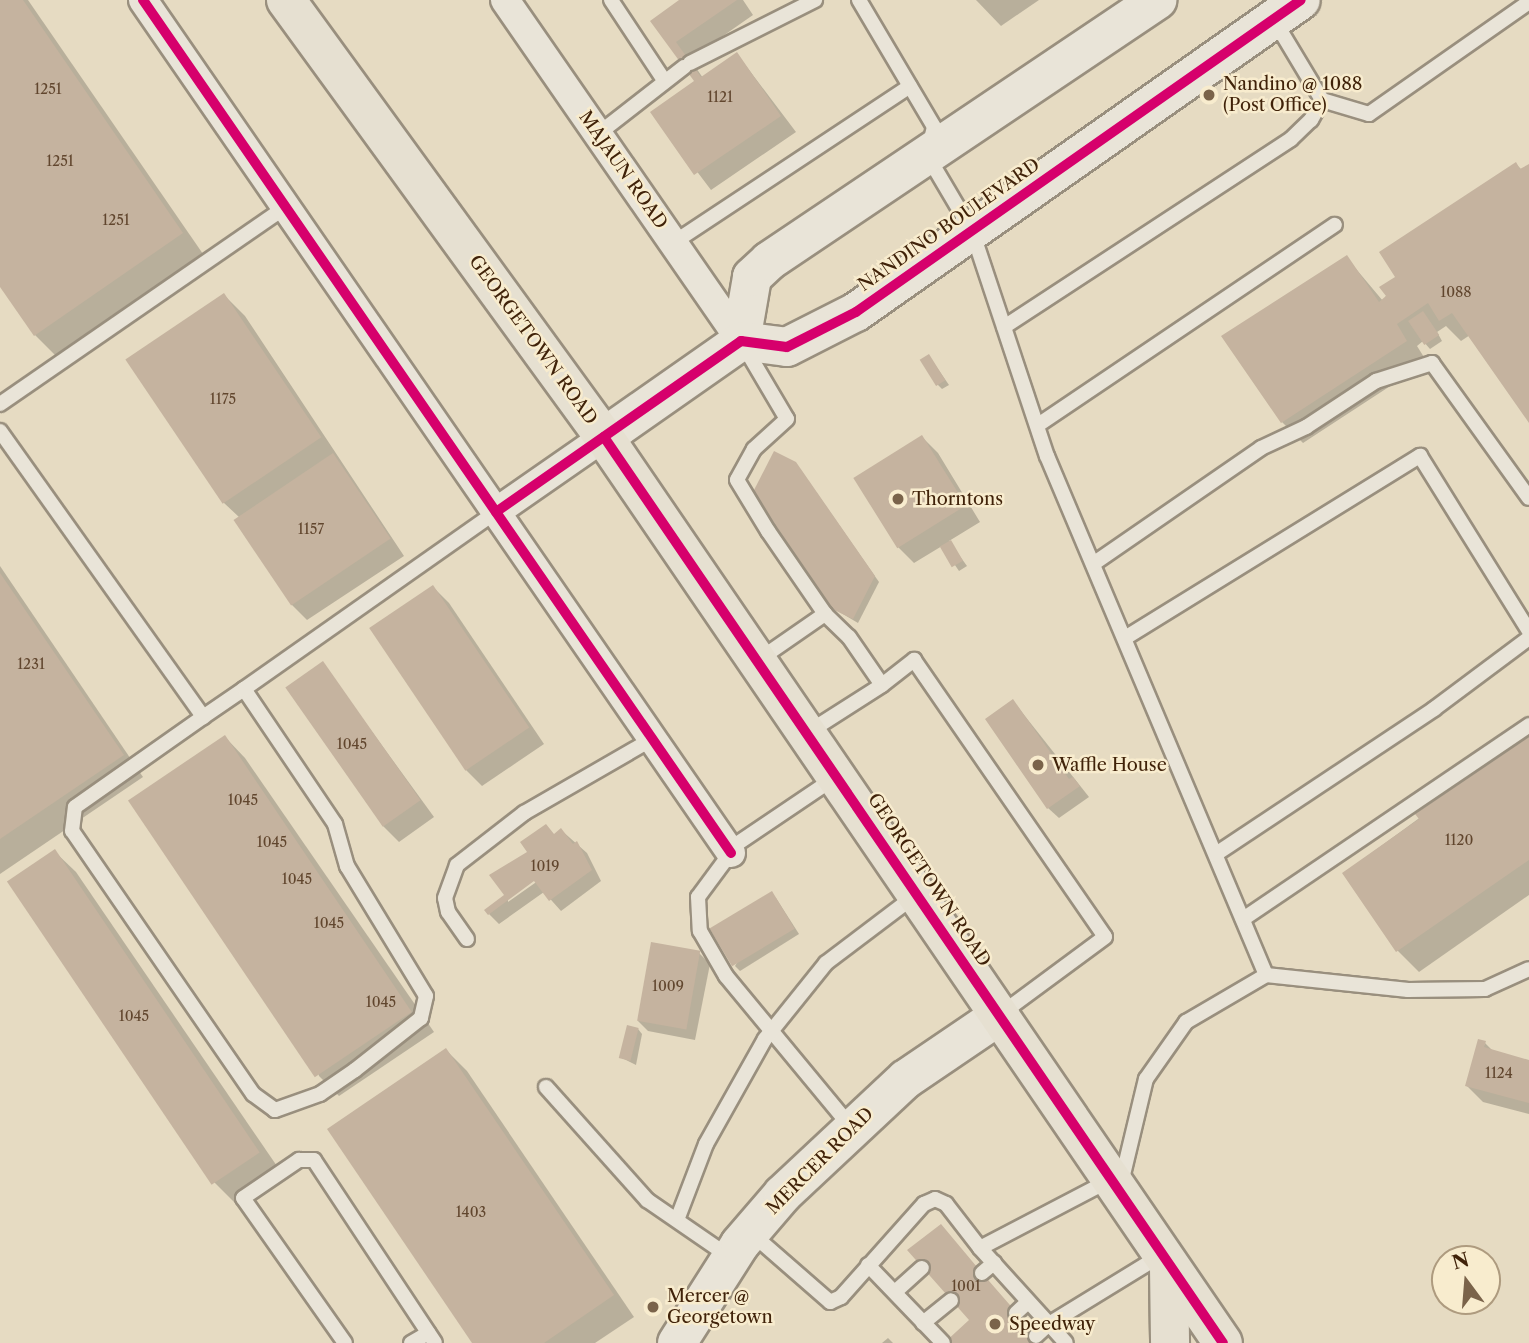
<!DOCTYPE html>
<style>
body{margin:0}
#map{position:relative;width:1529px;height:1343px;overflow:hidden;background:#e6dbc2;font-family:"Libre Caslon Text",serif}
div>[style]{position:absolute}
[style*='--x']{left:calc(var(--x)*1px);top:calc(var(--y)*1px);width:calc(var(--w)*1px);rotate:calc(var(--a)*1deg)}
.shadow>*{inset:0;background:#0003}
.building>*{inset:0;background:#c5b39f;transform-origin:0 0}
.roads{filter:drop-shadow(2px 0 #998f7e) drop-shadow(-2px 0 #998f7e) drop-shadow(0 2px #998f7e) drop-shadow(0 -2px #998f7e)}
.lane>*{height:14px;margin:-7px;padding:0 7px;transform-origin:7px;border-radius:7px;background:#e9e4d8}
.street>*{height:28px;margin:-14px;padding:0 14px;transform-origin:14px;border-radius:14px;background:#e9e4d8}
.secondary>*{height:38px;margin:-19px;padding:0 19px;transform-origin:19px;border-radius:19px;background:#e9e4d8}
.primary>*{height:38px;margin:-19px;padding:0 19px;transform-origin:19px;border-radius:19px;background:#e6e0d1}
.highway>*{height:38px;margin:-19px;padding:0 19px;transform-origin:19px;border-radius:19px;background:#e6e0d1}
.cycleway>*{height:10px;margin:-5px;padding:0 5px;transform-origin:5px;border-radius:5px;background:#d6006c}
.dots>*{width:19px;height:19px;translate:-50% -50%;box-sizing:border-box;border:4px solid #f8ecce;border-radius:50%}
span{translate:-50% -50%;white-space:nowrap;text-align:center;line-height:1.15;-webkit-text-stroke:5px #f8ecce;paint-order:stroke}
.number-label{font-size:14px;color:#61462e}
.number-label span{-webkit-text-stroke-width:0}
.poi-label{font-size:18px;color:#402209}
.left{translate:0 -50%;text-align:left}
.street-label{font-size:18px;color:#402209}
.north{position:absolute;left:1431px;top:1245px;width:70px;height:70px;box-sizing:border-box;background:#f8ecce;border:2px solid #ae9b7f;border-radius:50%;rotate:344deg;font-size:19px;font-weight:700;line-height:28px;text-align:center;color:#402209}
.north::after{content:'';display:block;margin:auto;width:24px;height:32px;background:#7a634a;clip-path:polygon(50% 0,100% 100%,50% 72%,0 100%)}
</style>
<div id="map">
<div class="shadow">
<i style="clip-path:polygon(0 0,28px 0,203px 254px,56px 356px,35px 335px,0 284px)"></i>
<i style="clip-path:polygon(682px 0,743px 0,753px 15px,690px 59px,703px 78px,737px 54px,796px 132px,711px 190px,652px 112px,697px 82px,652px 21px)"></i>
<i style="clip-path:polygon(976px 0,1039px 0,1001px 26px)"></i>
<i style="clip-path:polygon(1516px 164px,1522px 170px,1529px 166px,1529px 420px,1470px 335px,1461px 341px,1446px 326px,1437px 332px,1442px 341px,1430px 349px,1423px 341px,1417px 346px,1427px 362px,1303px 443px,1282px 422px,1346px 257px,1383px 301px,1397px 277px)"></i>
<i style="clip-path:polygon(224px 295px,245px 316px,404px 556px,307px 620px,291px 604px,239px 517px,224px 503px)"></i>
<i style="clip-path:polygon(929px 356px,949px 385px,942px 389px,937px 384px)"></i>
<i style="clip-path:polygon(922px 437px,938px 453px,980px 522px,949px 541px,967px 566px,959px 571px,942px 546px,914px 563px,898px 547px,855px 478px)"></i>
<i style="clip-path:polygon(800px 469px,879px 582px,858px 623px,831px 607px)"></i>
<i style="clip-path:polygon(0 566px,143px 777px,0 874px)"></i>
<i style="clip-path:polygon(433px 587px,449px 603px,544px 744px,482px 786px,466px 770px)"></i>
<i style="clip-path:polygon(322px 663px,434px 817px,399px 842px,383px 826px)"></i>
<i style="clip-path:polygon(1013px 701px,1089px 797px,1059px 818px,1048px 808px)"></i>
<i style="clip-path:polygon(225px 737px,245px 758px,434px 1032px,339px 1096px,319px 1076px)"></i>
<i style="clip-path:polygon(1529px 738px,1529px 895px,1419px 972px,1398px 951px,1344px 873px)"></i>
<i style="clip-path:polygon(evenodd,561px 830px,587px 853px,601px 881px,561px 911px,544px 892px,499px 924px,489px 914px,561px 830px,540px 875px,542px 878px,508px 902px,508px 898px,540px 875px)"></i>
<i style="clip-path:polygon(55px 852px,76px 872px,281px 1172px,235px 1203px,214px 1182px)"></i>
<i style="clip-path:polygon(776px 898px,799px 934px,740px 971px,735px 966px)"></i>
<i style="clip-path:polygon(699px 953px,710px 964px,695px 1040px,648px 1031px,638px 1021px)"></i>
<i style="clip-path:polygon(638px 1029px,642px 1034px,636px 1065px,622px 1058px)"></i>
<i style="clip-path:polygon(1485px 1043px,1494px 1052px,1529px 1061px,1529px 1114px,1483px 1102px,1467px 1086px)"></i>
<i style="clip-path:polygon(446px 1050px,467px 1071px,634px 1317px,595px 1343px,474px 1343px)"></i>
<i style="clip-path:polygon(888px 1338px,893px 1343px,882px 1343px)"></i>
</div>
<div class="building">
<i style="clip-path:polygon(0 0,23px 0,183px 233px,34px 336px,0 287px)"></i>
<i style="clip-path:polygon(679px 0,737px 0,676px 42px,701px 77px,737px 52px,781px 116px,694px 175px,650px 112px,694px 81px,650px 21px)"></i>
<i style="clip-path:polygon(1516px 162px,1520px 169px,1529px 164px,1529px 423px,1452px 313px,1439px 321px,1428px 303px,1397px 324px,1407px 341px,1281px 423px,1221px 336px,1347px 255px,1379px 302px,1386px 296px,1379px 287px,1395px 277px,1379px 252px)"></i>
<i style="left:224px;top:293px;width:174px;height:119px;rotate:56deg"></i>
<i style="left:1423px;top:311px;width:29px;height:18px;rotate:56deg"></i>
<i style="left:929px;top:354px;width:31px;height:11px;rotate:58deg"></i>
<i style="left:922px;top:435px;width:83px;height:81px;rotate:58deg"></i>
<i style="clip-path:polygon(774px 451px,796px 462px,875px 576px,853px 619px,830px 608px,751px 496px)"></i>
<i style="left:333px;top:453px;width:103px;height:120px;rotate:56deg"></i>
<i style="left:951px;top:540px;width:24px;height:13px;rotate:60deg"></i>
<i style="clip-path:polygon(0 573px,124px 755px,0 839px)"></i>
<i style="left:433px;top:585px;width:172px;height:77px;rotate:56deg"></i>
<i style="left:323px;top:661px;width:170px;height:46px;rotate:55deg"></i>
<i style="clip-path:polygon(1013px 699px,1069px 779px,1073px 777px,1080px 786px,1047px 809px,985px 719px)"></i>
<i style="left:225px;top:735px;width:334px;height:117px;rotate:56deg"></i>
<i style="clip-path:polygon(1529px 735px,1529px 860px,1396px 952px,1342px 873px,1419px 819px,1415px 814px)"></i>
<i style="clip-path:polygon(546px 824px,554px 834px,561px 828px,573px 844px,577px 841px,592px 870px,549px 901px,534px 881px,488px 915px,484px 910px,504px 895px,489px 875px,527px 852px,520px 842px)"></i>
<i style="left:55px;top:849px;width:366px;height:58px;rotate:56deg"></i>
<i style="left:772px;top:891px;width:44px;height:73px;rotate:59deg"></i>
<i style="left:651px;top:942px;width:50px;height:80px;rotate:10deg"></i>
<i style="left:627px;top:1025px;width:12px;height:34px;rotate:14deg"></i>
<i style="clip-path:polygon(1478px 1039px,1486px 1041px,1484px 1047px,1529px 1060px,1529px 1103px,1465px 1086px)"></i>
<i style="clip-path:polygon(446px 1048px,614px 1295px,544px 1343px,472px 1343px,327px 1129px)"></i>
<i style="clip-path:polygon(941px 1224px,982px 1273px,1043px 1343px,944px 1343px,969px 1320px,907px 1250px)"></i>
</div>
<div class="roads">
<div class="lane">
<i style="--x:611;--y:0;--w:96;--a:56.5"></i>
<i style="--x:859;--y:0;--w:147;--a:59.4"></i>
<i style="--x:934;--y:127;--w:29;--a:104"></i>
<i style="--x:927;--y:155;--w:88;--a:59.4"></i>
<i style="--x:972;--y:231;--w:237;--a:71.6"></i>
<i style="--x:1047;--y:456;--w:563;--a:67.12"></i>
<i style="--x:1274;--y:20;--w:93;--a:59"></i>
<i style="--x:1322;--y:100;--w:49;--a:16.6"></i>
<i style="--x:1369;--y:114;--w:195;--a:-35"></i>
<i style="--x:690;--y:63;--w:140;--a:-26.7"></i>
<i style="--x:598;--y:134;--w:109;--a:-37.9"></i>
<i style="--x:673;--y:243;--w:284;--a:-33.5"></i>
<i style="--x:1004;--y:327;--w:343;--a:-33.2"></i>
<i style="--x:1291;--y:139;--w:28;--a:-44"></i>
<i style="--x:1311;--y:120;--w:23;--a:-61"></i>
<i style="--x:745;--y:348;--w:82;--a:59.4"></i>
<i style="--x:787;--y:419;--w:45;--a:137.7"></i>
<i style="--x:754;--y:449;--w:35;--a:119"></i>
<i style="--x:737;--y:480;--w:60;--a:58.7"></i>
<i style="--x:768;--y:531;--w:101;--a:55.5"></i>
<i style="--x:825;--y:614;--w:33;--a:44"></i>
<i style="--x:849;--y:637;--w:58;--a:55.5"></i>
<i style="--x:882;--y:685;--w:41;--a:-38"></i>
<i style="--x:914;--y:660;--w:336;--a:55.4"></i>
<i style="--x:1105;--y:937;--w:129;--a:143.5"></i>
<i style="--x:0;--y:404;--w:347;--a:-34.6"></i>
<i style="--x:1038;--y:425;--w:358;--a:-34"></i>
<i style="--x:0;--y:431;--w:351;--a:54.6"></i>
<i style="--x:1093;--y:564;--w:204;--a:-34.6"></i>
<i style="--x:1261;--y:448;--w:50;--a:-25"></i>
<i style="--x:1306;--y:427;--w:84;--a:-33.3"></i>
<i style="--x:1376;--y:381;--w:59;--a:-17.8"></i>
<i style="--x:1432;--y:363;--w:166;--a:54.3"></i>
<i style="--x:1125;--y:638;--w:347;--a:-31.7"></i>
<i style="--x:1420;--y:456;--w:206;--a:58.1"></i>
<i style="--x:757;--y:661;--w:83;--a:-34.7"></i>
<i style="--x:244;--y:689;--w:163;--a:56"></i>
<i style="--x:335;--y:824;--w:44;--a:74.1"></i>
<i style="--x:347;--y:866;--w:152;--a:58.7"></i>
<i style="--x:426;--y:996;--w:23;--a:103"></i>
<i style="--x:421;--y:1018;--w:84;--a:141.8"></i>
<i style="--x:355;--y:1070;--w:42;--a:145.6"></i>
<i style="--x:320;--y:1094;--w:48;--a:160.4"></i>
<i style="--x:275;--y:1110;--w:27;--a:-144"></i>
<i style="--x:253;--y:1094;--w:319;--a:-124.5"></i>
<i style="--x:72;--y:831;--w:24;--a:-83"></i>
<i style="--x:75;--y:807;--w:156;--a:-35.1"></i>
<i style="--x:203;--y:717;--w:50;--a:-34.3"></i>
<i style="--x:244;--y:689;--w:308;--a:-35.1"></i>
<i style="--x:807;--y:733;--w:89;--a:-32.6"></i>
<i style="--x:836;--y:777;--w:118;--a:146"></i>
<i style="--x:738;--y:843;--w:67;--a:126.5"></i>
<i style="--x:698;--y:897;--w:34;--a:87"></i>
<i style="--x:700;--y:931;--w:52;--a:60"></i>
<i style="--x:726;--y:976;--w:196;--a:50.4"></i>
<i style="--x:1216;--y:854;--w:262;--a:-33.6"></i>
<i style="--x:1434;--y:709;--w:119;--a:-36.8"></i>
<i style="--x:1243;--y:919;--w:346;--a:-34.1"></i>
<i style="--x:467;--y:939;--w:33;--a:-125"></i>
<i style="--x:448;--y:912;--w:14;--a:-102"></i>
<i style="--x:445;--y:898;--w:35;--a:-70"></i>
<i style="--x:457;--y:865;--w:85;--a:-37.8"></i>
<i style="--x:524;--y:813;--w:148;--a:-30"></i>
<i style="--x:546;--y:1087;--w:152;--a:48.2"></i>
<i style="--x:647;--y:1200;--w:101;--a:34.5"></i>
<i style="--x:1121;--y:1183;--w:107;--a:-76.5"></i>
<i style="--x:1146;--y:1079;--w:70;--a:-54.9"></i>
<i style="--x:1186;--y:1022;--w:93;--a:-30.4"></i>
<i style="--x:1266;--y:975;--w:143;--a:6"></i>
<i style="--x:1408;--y:990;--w:77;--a:-0.7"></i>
<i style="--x:1485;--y:989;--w:48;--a:-24.4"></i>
<i style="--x:677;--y:1220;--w:81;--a:-69.1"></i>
<i style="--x:706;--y:1144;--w:120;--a:-60.7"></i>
<i style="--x:765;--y:1039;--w:97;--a:-51.2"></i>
<i style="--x:826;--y:963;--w:113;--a:-37.1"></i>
<i style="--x:751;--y:1233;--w:105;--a:41.1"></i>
<i style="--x:830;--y:1302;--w:12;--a:-24"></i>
<i style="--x:841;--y:1297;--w:125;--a:-48.3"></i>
<i style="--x:924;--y:1204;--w:12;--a:-24"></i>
<i style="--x:935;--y:1199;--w:12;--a:24"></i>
<i style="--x:946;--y:1204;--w:56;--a:52.3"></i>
<i style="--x:980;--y:1248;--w:147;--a:-27.6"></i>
<i style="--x:980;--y:1248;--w:103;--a:47.8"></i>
<i style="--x:1049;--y:1324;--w:130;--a:-31.5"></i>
<i style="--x:868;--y:1265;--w:108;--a:46.1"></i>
<i style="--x:982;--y:1273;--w:16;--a:-40"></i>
<i style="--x:895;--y:1292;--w:36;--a:-42"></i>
<i style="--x:1016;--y:1313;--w:16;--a:-43"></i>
<i style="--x:923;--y:1323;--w:36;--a:-39"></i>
<i style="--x:1036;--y:1336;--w:18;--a:-43"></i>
<i style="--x:1049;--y:1324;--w:25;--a:48"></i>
<i style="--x:345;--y:1343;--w:177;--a:-125.1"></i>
<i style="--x:243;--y:1198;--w:68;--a:-34.2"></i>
<i style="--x:299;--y:1160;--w:15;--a:0"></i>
<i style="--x:314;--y:1160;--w:219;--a:56.5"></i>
<i style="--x:411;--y:1343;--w:20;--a:-30"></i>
</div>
<div class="street">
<i style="--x:143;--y:0;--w:1036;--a:55.42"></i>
<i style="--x:505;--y:0;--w:415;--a:55.3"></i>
<i style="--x:496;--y:512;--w:131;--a:-34.8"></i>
</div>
<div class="secondary">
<i style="--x:741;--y:341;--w:65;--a:-80.2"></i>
<i style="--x:752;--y:277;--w:23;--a:-43"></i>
<i style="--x:769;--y:261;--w:468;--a:-33.9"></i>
<i style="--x:604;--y:437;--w:167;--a:-35"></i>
<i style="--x:741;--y:341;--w:46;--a:7.4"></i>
<i style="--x:787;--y:347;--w:77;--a:-26.9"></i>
<i style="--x:856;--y:312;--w:543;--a:-35.04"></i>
<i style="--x:677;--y:1343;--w:117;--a:-57.5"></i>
<i style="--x:740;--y:1244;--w:66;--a:-49.3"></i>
<i style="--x:783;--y:1194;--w:168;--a:-43.1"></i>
<i style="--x:906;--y:1079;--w:114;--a:-34.2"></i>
</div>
<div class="primary">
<i style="--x:286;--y:0;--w:540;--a:53.96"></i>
<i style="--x:604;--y:437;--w:1097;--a:55.66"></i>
</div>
<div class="highway">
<i style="--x:1169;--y:1268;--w:75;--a:89.2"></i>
</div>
</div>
<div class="cycleway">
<i style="--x:143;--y:0;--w:1036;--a:55.42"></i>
<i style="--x:604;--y:437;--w:1097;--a:55.66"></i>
<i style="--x:496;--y:512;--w:299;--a:-34.9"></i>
<i style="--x:741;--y:341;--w:46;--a:7.4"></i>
<i style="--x:787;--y:347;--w:77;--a:-26.9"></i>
<i style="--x:856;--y:312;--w:543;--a:-35.04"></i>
</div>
<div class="dots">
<i style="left:1209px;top:95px;background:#7a634a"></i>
<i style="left:898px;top:499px;background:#7a634a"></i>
<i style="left:1038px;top:765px;background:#7a634a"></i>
<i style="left:653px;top:1307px;background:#7a634a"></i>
<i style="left:995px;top:1324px;background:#7a634a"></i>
</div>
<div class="number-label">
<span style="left:48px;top:89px">1251</span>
<span style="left:720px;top:97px">1121</span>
<span style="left:60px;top:161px">1251</span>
<span style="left:116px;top:220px">1251</span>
<span style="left:1456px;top:292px">1088</span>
<span style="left:223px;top:399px">1175</span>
<span style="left:311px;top:529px">1157</span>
<span style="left:31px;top:664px">1231</span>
<span style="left:352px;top:744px">1045</span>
<span style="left:243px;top:800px">1045</span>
<span style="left:1459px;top:840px">1120</span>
<span style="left:272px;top:842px">1045</span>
<span style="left:545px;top:866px">1019</span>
<span style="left:297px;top:879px">1045</span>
<span style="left:329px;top:923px">1045</span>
<span style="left:668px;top:986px">1009</span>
<span style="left:381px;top:1002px">1045</span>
<span style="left:134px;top:1016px">1045</span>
<span style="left:1499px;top:1073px">1124</span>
<span style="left:471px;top:1212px">1403</span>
<span style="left:966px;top:1286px">1001</span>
</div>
<div class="poi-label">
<span class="left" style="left:1223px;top:95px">Nandino @ 1088<br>(Post Office)</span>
<span class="left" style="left:912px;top:499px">Thorntons</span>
<span class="left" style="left:1052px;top:765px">Waffle House</span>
<span class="left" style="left:667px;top:1307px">Mercer @<br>Georgetown</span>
<span class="left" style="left:1009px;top:1324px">Speedway</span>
</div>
<div class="street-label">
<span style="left:623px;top:170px;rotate:55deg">MAJAUN ROAD</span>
<span style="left:949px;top:225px;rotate:-35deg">NANDINO BOULEVARD</span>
<span style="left:533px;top:340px;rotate:54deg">GEORGETOWN ROAD</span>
<span style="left:929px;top:880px;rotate:56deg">GEORGETOWN ROAD</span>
<span style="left:820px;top:1161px;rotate:-45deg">MERCER ROAD</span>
</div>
<div class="north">N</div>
</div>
